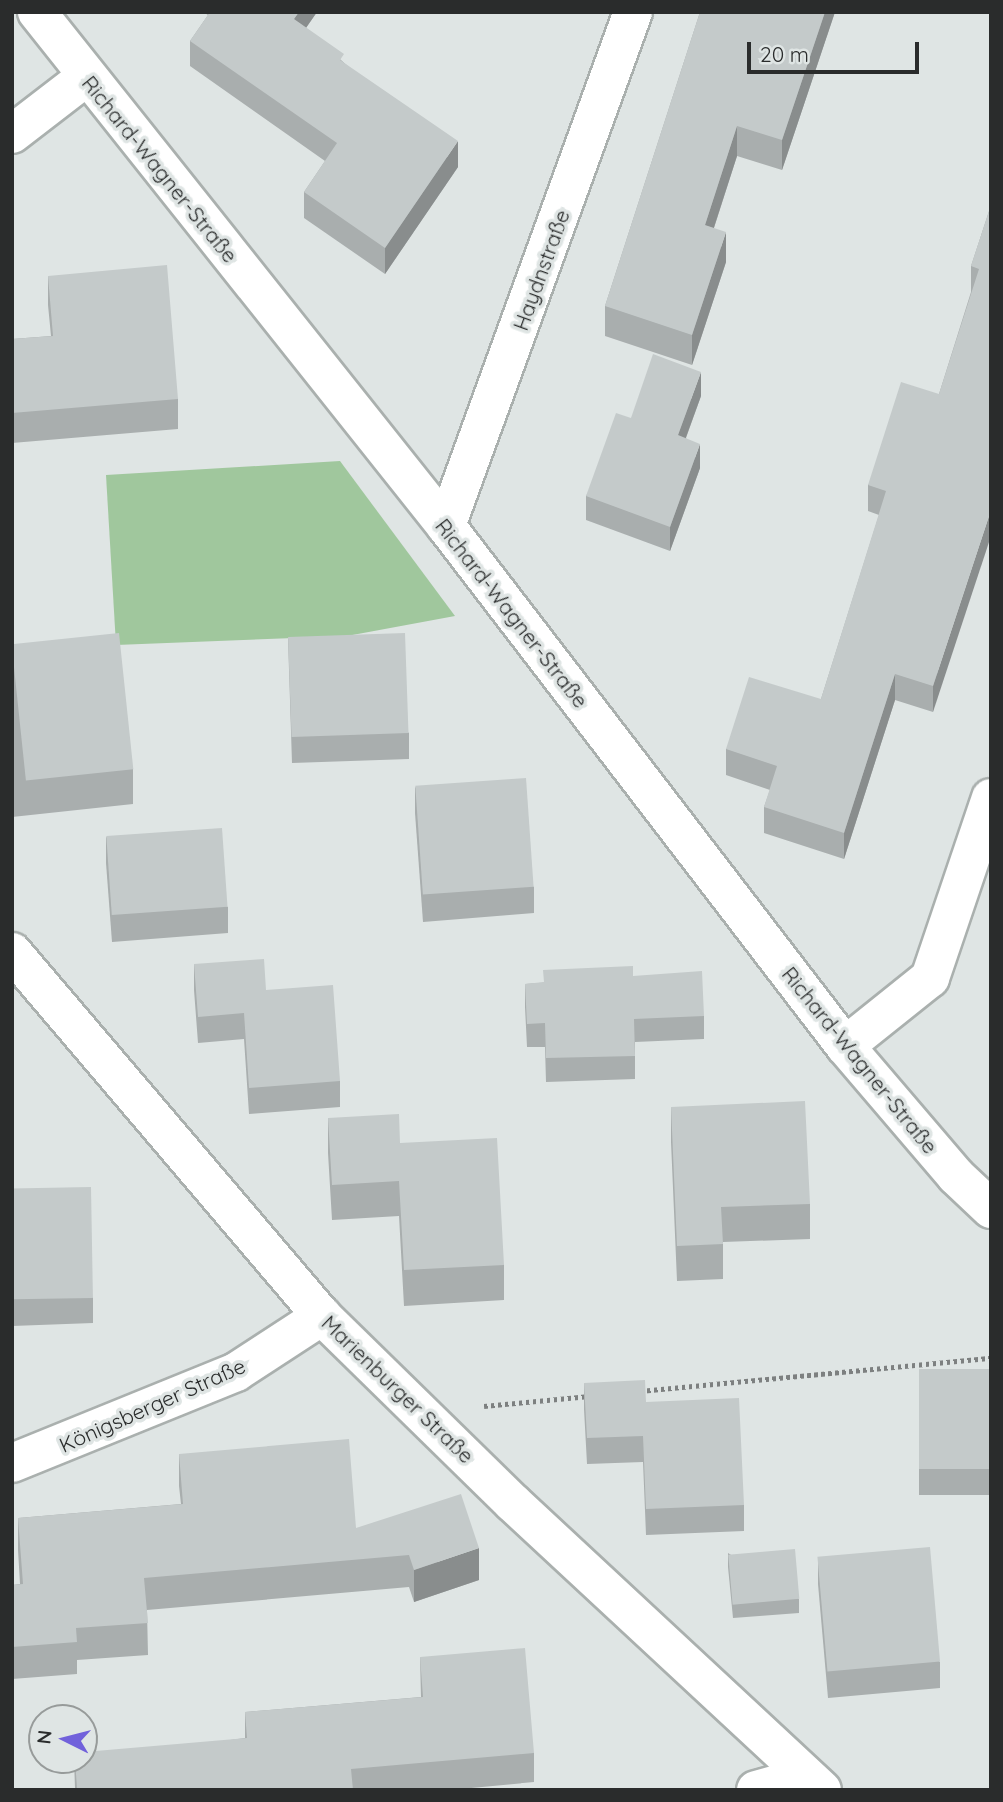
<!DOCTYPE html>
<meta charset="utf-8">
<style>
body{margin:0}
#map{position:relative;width:1003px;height:1802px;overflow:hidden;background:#dfe5e4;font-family:Quicksand,sans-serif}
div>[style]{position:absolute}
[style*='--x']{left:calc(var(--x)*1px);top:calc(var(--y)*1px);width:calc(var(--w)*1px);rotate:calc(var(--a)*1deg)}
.green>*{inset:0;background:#a0c79d}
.path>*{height:4.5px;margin-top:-2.25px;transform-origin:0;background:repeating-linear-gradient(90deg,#7d8080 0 3.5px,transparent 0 7px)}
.roads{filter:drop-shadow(2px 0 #aab0ae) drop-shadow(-2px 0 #aab0ae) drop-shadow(0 2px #aab0ae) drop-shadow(0 -2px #aab0ae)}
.street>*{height:38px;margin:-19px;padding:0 19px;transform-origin:19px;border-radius:19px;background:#fff}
.wall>*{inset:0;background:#a9aeae;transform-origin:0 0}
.shaded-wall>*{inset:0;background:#898d8d}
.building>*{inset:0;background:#c4caca;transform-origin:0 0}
span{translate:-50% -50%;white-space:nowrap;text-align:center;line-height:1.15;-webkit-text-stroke:7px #dfe5e4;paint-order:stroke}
.street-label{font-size:21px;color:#2a2c2c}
.frame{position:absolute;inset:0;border:14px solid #2a2c2c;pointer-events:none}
.north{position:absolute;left:28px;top:1704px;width:70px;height:70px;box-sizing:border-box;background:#dfe5e4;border:2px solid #979b9a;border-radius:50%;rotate:276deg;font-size:19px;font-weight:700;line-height:28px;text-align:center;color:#2a2c2c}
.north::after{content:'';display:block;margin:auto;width:24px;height:32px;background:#7161db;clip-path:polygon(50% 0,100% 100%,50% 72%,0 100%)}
.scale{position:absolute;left:747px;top:42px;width:172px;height:32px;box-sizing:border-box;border:4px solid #2a2c2c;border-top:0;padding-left:9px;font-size:21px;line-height:24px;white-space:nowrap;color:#2a2c2c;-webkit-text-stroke:5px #dfe5e4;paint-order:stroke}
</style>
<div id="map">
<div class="green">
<i style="clip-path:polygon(340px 461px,455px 616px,347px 636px,116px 645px,106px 475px)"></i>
</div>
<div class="path">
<i style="--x:640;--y:1391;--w:353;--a:-5.4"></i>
<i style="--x:484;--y:1406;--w:106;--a:-5.4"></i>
</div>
<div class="roads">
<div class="street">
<i style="--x:37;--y:12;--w:657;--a:51.49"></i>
<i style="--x:446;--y:526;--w:655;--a:52.5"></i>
<i style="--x:845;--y:1046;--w:171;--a:49.5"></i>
<i style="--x:956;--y:1176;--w:48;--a:43.3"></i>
<i style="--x:12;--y:134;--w:93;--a:-37.6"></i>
<i style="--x:446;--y:526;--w:547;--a:-70.01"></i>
<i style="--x:12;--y:952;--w:478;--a:49.6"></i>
<i style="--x:322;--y:1316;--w:266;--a:44.4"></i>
<i style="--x:512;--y:1502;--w:423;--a:42.9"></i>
<i style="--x:845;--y:1046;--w:109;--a:-38.7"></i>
<i style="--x:930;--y:978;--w:190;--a:-71.3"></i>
<i style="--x:12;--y:1463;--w:242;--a:-22.1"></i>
<i style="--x:236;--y:1372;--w:103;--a:-33.1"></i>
<i style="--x:756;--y:1790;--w:52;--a:-15.6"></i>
</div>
</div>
<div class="wall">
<i style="clip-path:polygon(203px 12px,317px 12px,306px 28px,458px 167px,385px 274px,304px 218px,304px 192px,325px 161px,190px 66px,190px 41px,208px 15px)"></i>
<i style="clip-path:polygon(700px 12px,835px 12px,782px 170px,737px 156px,714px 228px,726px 262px,692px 365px,605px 336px,605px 306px)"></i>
<i style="clip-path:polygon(991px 205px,933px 712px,895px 700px,844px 859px,764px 833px,764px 807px,770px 790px,726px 775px,726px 749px,821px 699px,879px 515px,868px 511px,868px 485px,939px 394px,971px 292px,971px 266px)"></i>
<i style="clip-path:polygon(48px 276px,178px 399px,178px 429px,12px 443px,12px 339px,51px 336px,48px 305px)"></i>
<i style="clip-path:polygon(701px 396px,686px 438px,700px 468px,670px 551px,586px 520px,586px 496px,631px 418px)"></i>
<i style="clip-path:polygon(288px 638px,409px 733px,409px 759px,292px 763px)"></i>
<i style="clip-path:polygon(12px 644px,133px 769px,133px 804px,12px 817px)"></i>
<i style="clip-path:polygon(415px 787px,534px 887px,534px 913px,423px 922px,415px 813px)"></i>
<i style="clip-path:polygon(106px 837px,228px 907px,228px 933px,112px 942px,106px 863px)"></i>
<i style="clip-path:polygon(194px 964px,266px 990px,340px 1081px,340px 1107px,249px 1114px,244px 1039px,198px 1043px,194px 990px)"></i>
<i style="clip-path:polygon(633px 976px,704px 1016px,704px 1039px,635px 1042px,635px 1079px,546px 1082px,545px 1047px,527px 1047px,525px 1007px,525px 984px)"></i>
<i style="clip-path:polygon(671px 1107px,810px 1204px,810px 1239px,723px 1242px,723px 1279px,677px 1281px,671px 1142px)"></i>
<i style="clip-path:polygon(328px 1118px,400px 1143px,504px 1265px,504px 1300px,404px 1306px,399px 1216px,332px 1220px,328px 1153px)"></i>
<i style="clip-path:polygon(12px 1189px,93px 1298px,93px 1323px,12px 1326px)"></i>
<i style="left:991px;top:1369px;width:126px;height:72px;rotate:90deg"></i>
<i style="clip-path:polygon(584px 1383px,646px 1402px,744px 1505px,744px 1531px,646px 1535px,643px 1462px,587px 1464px,584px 1409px)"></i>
<i style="clip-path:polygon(179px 1454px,356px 1528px,479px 1580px,414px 1602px,409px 1587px,147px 1610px,148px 1655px,77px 1660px,77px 1674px,12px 1679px,12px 1585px,20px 1584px,18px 1550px,18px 1518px,181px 1504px,179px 1486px)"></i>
<i style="clip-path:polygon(728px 1553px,799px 1599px,799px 1613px,733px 1618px,728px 1567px)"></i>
<i style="clip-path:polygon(818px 1558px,940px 1662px,940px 1688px,828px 1698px,818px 1584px)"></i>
<i style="clip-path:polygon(420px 1657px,534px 1753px,534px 1782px,450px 1790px,58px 1790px,75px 1788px,74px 1760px,84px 1760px,245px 1738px,245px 1712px,421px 1697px)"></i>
</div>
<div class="shaded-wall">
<i style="clip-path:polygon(299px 12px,317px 12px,294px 45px,294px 19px)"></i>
<i style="clip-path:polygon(825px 12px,835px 12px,782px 170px,782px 140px)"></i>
<i style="clip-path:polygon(737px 126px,737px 156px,705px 255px,705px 225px)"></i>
<i style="clip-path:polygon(458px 141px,458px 167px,385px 274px,385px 248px)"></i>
<i style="clip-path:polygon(726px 232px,726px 262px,692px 365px,692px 335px)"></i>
<i style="clip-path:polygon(701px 372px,701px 396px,678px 459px,678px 435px)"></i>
<i style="clip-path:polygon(700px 444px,700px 468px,670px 551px,670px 527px)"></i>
<i style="clip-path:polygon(991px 510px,991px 536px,933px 712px,933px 686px)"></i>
<i style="clip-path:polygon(895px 674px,895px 700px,844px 859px,844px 833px)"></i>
<i style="clip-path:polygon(479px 1548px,479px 1580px,414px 1602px,414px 1570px)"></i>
</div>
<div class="building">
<i style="clip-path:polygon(210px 12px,299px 12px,294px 19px,344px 54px,340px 60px,458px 141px,385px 248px,304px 192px,337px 143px,190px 41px)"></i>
<i style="clip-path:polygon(700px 12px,825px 12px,782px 140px,737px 126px,705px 225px,726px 232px,692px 335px,605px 306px)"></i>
<i style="clip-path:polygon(991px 205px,991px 510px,933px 686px,895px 674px,844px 833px,764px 807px,777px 766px,726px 749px,749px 677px,821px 699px,886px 491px,868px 485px,901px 382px,939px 394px,979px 269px,971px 266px)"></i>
<i style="clip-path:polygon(167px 265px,178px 399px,12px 413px,12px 339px,53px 336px,48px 276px)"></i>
<i style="clip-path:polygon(653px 354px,701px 372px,678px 435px,700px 444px,670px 527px,586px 496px,616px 413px,631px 418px)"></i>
<i style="left:119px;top:633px;width:137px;height:108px;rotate:84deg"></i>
<i style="left:405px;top:633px;width:100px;height:117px;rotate:88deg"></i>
<i style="left:526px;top:778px;width:109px;height:111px;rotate:86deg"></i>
<i style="left:222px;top:828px;width:79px;height:116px;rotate:86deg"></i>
<i style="clip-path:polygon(264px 959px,266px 990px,333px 985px,340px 1081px,249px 1088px,244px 1013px,198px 1017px,194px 964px)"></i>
<i style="clip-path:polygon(633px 966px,633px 976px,702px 971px,704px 1016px,634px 1019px,635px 1056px,546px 1058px,545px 1023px,527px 1024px,525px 984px,544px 982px,543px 970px)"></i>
<i style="clip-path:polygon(805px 1101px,810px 1204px,721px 1207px,723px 1244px,677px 1246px,671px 1107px)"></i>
<i style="clip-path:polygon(399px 1114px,400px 1143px,497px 1138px,504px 1265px,404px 1270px,399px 1181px,332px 1185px,328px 1118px)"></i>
<i style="left:91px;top:1187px;width:111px;height:79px;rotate:89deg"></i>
<i style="left:991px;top:1369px;width:100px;height:72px;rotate:90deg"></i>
<i style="clip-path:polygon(645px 1380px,646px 1402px,739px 1398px,744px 1505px,646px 1509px,643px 1436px,587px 1438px,584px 1383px)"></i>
<i style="clip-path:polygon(349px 1439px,356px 1528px,461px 1494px,479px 1548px,414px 1570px,409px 1555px,144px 1578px,148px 1623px,76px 1628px,77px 1642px,12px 1647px,12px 1585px,23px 1584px,18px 1518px,183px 1504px,179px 1454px)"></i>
<i style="left:930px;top:1547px;width:115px;height:113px;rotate:85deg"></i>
<i style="left:795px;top:1549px;width:50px;height:67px;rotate:85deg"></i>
<i style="clip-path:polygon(525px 1648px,534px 1753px,351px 1769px,353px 1790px,58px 1790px,77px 1788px,75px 1760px,84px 1760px,84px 1752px,247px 1738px,245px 1712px,423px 1697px,420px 1657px)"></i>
</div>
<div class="street-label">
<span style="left:160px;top:169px;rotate:51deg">Richard-Wagner-Straße</span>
<span style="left:541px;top:270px;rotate:-70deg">Haydnstraße</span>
<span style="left:512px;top:613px;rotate:52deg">Richard-Wagner-Straße</span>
<span style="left:860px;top:1060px;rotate:51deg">Richard-Wagner-Straße</span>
<span style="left:398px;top:1389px;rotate:44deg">Marienburger Straße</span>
<span style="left:152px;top:1405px;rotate:-24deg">Königsberger Straße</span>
</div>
<div class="frame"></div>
<div class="north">N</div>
<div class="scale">20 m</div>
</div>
